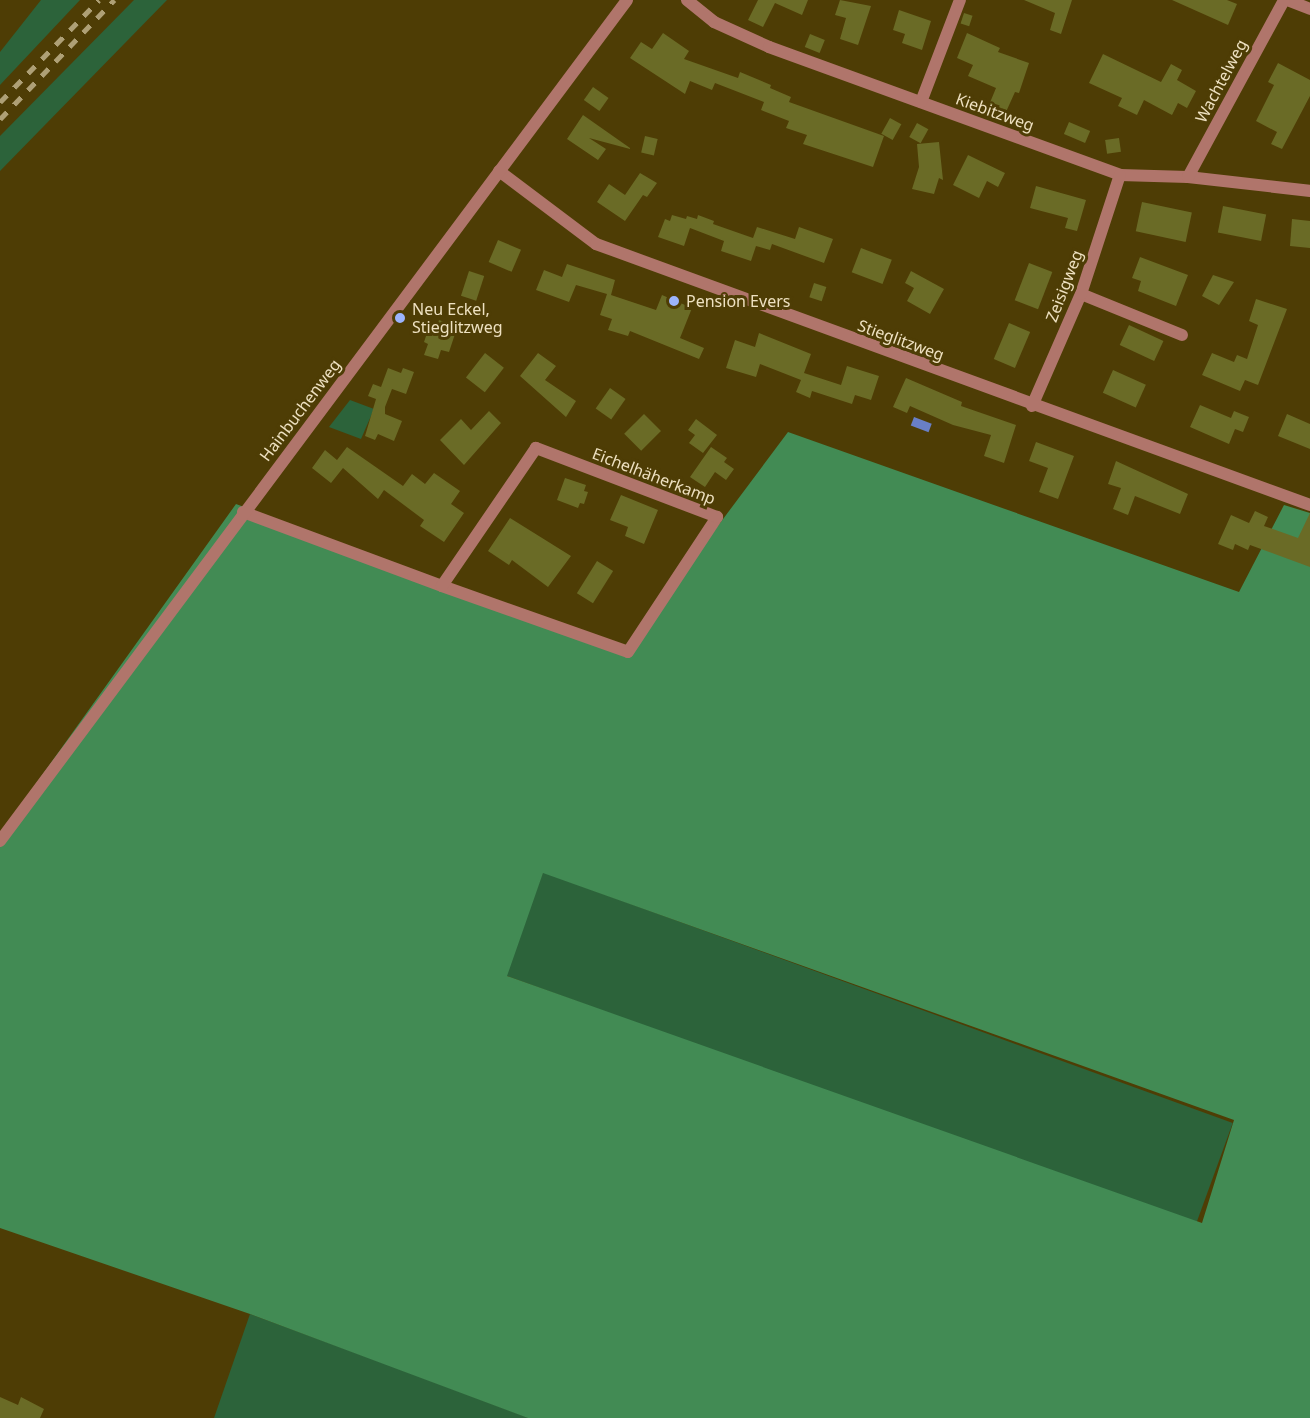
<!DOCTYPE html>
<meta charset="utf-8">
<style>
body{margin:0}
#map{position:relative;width:1310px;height:1418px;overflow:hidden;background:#4e3d05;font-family:"Noto Sans",sans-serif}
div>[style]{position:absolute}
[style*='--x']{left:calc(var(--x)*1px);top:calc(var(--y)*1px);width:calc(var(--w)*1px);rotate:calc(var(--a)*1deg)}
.green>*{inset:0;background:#2c633a;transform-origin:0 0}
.forest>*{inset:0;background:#428b54}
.water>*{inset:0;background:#697fc6;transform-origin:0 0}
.building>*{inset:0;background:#6a6b26;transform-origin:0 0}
.minor>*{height:12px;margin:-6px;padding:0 6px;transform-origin:6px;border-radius:6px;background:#b0756b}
.rail>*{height:4.5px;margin-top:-2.25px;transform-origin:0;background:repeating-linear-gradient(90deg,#aea076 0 10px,transparent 0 20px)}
.dots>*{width:16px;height:16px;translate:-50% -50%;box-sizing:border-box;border:3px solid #4e3d05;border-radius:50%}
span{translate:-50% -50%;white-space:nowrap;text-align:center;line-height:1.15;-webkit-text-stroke:6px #4e3d05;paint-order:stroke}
.street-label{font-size:16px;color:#eee1c1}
.poi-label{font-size:16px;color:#eee1c1}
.left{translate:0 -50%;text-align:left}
</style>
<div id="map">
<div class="green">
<i style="clip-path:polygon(41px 0,80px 0,0 85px,0 52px)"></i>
<i style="clip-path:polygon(134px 0,167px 0,0 171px,0 136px)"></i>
<i style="clip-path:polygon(350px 400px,374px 409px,361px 439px,329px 427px)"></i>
<i style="left:543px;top:872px;width:734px;height:110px;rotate:20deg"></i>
<i style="clip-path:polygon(250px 1314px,383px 1363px,529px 1418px,214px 1418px)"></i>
</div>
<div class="forest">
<i style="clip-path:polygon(evenodd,788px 432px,1239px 592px,1284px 505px,1310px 513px,1310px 1418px,528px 1418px,250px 1314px,0 1228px,0 834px,236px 504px,626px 649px,788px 432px,543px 873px,1234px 1120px,1202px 1223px,507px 976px,543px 873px)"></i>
</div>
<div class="water">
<i style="left:914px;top:417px;width:19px;height:9px;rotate:21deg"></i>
</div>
<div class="building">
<i style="clip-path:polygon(758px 0,808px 0,802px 15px,775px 3px,763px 27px,748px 20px)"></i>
<i style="clip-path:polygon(840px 0,871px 6px,858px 45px,840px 39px,846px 18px,835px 15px)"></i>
<i style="clip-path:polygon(1024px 0,1072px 0,1061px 34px,1050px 30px,1055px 13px)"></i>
<i style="clip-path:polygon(1172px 0,1227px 0,1237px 4px,1228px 25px)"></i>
<i style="clip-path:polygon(899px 10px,931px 21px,922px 50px,902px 43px,905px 34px,893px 30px)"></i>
<i style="left:964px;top:13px;width:9px;height:11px;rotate:18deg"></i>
<i style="clip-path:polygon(663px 33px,689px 51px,684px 59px,738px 78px,740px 72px,771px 85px,770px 88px,791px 97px,789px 102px,884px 136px,873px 167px,803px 144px,807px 135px,786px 128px,789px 121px,761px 110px,764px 102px,715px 83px,712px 90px,690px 81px,685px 94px,630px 58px,641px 42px,652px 49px)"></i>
<i style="clip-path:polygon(967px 33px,1000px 48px,998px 52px,1029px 63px,1019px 93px,1015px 92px,1001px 123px,984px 117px,996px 88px,968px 76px,973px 65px,957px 58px)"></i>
<i style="left:810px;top:34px;width:16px;height:14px;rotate:22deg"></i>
<i style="clip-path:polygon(1103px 54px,1161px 82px,1171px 64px,1182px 70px,1177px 80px,1196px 91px,1187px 108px,1178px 103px,1172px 115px,1144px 100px,1137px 115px,1118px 106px,1122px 98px,1089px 83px)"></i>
<i style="clip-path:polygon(1278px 63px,1310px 80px,1310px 96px,1282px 149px,1271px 144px,1277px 132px,1256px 121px,1274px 85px,1268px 82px)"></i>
<i style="left:593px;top:87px;width:19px;height:16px;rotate:35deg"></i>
<i style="clip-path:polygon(583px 115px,630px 148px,630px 149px,589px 138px,606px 149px,598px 160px,567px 139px)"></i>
<i style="left:890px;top:118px;width:13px;height:18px;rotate:29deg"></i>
<i style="left:1069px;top:122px;width:23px;height:13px;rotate:23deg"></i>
<i style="left:917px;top:123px;width:13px;height:16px;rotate:29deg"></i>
<i style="left:645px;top:136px;width:13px;height:17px;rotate:13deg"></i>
<i style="left:1119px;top:138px;width:14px;height:14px;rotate:82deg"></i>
<i style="clip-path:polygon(939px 142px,943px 180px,939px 178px,934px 194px,912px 189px,919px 167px,917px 144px)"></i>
<i style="clip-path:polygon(968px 155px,1005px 173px,998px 187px,987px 181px,979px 198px,953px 185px)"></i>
<i style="clip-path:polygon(640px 173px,657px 183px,647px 197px,643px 195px,625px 221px,597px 202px,609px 184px,625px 195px)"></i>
<i style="clip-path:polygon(1036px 186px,1086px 200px,1077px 231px,1065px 228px,1068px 218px,1030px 208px)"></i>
<i style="left:1142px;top:202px;width:51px;height:30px;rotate:12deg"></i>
<i style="left:1223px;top:206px;width:44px;height:27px;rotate:11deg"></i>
<i style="clip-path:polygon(672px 215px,686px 219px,687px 216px,697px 219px,698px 215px,714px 221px,713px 224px,753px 238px,757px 227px,795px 239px,799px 227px,833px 239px,824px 263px,772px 244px,770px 250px,756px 246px,751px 261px,721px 251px,724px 241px,690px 228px,684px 246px,658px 237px,665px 219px,670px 221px)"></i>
<i style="clip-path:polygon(1292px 219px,1310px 221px,1310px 248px,1290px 246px)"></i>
<i style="left:498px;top:240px;width:25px;height:24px;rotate:23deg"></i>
<i style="left:861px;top:248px;width:33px;height:26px;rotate:21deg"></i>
<i style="clip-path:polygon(1140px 257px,1188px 275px,1176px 306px,1138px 291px,1141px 281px,1132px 278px)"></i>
<i style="left:1029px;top:263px;width:25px;height:40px;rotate:21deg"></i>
<i style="clip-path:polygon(567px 264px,615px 280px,611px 295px,656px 310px,662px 295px,692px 308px,680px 338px,704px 348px,699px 359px,630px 331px,628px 336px,608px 330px,612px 319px,600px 315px,607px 294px,576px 285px,569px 302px,536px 290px,544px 270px,562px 277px)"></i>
<i style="left:469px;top:271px;width:16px;height:26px;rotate:18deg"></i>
<i style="clip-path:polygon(911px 271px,944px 289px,930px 314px,907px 301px,914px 288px,905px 283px)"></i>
<i style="clip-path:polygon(1213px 275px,1234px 282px,1219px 305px,1202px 296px)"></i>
<i style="left:814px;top:283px;width:13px;height:15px;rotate:18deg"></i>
<i style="clip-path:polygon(1256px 299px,1287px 309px,1258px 385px,1245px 380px,1240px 391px,1202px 375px,1212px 353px,1234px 362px,1237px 355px,1247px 359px,1258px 325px,1249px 321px)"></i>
<i style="clip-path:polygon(439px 320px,453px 325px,452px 330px,456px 331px,449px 352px,441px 350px,438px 359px,424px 355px,428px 344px,424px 342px,430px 324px,437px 326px)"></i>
<i style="left:1009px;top:323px;width:23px;height:39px;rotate:23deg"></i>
<i style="left:1129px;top:325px;width:38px;height:22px;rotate:25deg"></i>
<i style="clip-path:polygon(759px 333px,811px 354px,804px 373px,841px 385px,847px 366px,879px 376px,871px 400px,855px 395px,852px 404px,812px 391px,810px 398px,796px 392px,801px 380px,760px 364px,756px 377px,726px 368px,735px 340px,755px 347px)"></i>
<i style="left:485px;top:353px;width:24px;height:31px;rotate:38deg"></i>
<i style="clip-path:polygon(538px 353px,556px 366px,545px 380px,576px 401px,566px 417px,520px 376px)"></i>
<i style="clip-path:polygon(388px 368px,401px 373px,403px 368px,414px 372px,406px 394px,392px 389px,385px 407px,385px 414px,402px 421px,394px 441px,378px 434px,375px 440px,365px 436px,376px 399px,368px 396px,373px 384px,381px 387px)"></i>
<i style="left:1113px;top:370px;width:36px;height:25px;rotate:24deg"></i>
<i style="clip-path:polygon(906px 378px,962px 402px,961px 406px,1016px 425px,1004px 463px,984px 456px,991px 435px,953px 425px,910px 406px,907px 413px,893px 407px)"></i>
<i style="left:610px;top:388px;width:19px;height:25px;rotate:35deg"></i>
<i style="clip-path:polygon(1200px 405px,1231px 418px,1234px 411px,1249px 417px,1243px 432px,1235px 429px,1229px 444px,1190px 427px)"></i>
<i style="clip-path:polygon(489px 411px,501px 423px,464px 465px,440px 440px,461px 419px,471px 430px)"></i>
<i style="left:644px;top:414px;width:24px;height:28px;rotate:45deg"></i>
<i style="clip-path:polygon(1287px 414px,1310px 424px,1310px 449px,1278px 436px)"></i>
<i style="clip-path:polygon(696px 419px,717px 435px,703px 453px,689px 443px,695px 435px,688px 430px)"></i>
<i style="clip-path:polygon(1036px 442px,1074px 456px,1058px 499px,1039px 492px,1048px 468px,1029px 461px)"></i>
<i style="clip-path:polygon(347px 447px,403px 486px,412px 474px,425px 484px,434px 473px,460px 491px,451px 504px,464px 513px,444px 542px,420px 526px,424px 520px,384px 490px,378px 499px,343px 468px,331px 483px,312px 468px,325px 450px,337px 460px)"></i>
<i style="clip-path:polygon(711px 447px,727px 458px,724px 462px,734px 469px,726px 480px,715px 472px,705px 487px,690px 477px)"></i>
<i style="clip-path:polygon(1116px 461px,1188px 494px,1180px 514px,1135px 496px,1128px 515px,1113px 509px,1121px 488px,1108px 484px)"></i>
<i style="clip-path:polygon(565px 478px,586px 485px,584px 491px,588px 492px,584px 504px,580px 503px,578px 508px,557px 500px)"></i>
<i style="clip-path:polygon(621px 495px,658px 510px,644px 544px,625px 536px,628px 527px,610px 520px)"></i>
<i style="clip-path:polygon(1255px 511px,1268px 517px,1264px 526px,1298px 538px,1310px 513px,1310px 567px,1250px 545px,1248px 550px,1235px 544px,1233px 550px,1218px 544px,1231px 515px,1249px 523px)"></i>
<i style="clip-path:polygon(510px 518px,571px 556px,548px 587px,512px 560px,509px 565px,488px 551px)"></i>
<i style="left:597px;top:561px;width:19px;height:38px;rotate:32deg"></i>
<i style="clip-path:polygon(0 1397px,18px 1405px,21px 1397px,44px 1409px,40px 1418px,0 1418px)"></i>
</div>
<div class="minor">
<i style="--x:687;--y:0;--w:35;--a:39"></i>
<i style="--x:714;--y:22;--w:60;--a:24.4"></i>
<i style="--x:769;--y:47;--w:374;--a:20"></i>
<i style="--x:1120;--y:175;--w:68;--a:1.7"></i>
<i style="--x:1188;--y:177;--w:123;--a:6.5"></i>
<i style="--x:1287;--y:0;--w:25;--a:21"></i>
<i style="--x:921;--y:102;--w:109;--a:-69.1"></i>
<i style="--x:499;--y:171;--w:121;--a:37"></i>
<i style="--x:596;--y:244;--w:760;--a:20.08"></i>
<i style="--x:1188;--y:177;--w:201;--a:-61.5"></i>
<i style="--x:1081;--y:294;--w:109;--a:22.1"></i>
<i style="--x:1032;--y:406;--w:122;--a:-66.4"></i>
<i style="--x:1081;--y:294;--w:125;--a:-71.9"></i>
<i style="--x:243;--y:512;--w:212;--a:20.4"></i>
<i style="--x:442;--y:586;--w:197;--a:19.5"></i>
<i style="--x:628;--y:652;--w:162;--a:-56.6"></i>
<i style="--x:717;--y:517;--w:194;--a:-159.1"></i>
<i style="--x:536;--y:448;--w:167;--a:124.3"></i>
<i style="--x:0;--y:841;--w:1049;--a:-53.29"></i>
</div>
<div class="rail">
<i style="--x:0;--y:102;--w:142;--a:-45.9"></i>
<i style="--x:0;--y:119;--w:165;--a:-46.2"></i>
</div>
<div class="dots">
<i style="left:674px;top:301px;background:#9cb4fd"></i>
<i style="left:400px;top:318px;background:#9cb4fd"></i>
</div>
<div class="street-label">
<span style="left:1221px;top:81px;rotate:-62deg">Wachtelweg</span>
<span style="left:995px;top:112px;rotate:20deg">Kiebitzweg</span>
<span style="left:1064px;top:286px;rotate:-69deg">Zeisigweg</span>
<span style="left:901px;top:340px;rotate:20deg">Stieglitzweg</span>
<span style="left:300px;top:410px;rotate:-53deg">Hainbuchenweg</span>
<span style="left:654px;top:476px;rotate:21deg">Eichelhäherkamp</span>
</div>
<div class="poi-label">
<span class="left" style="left:686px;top:301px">Pension Evers</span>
<span class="left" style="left:412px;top:318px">Neu Eckel,<br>Stieglitzweg</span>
</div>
</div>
